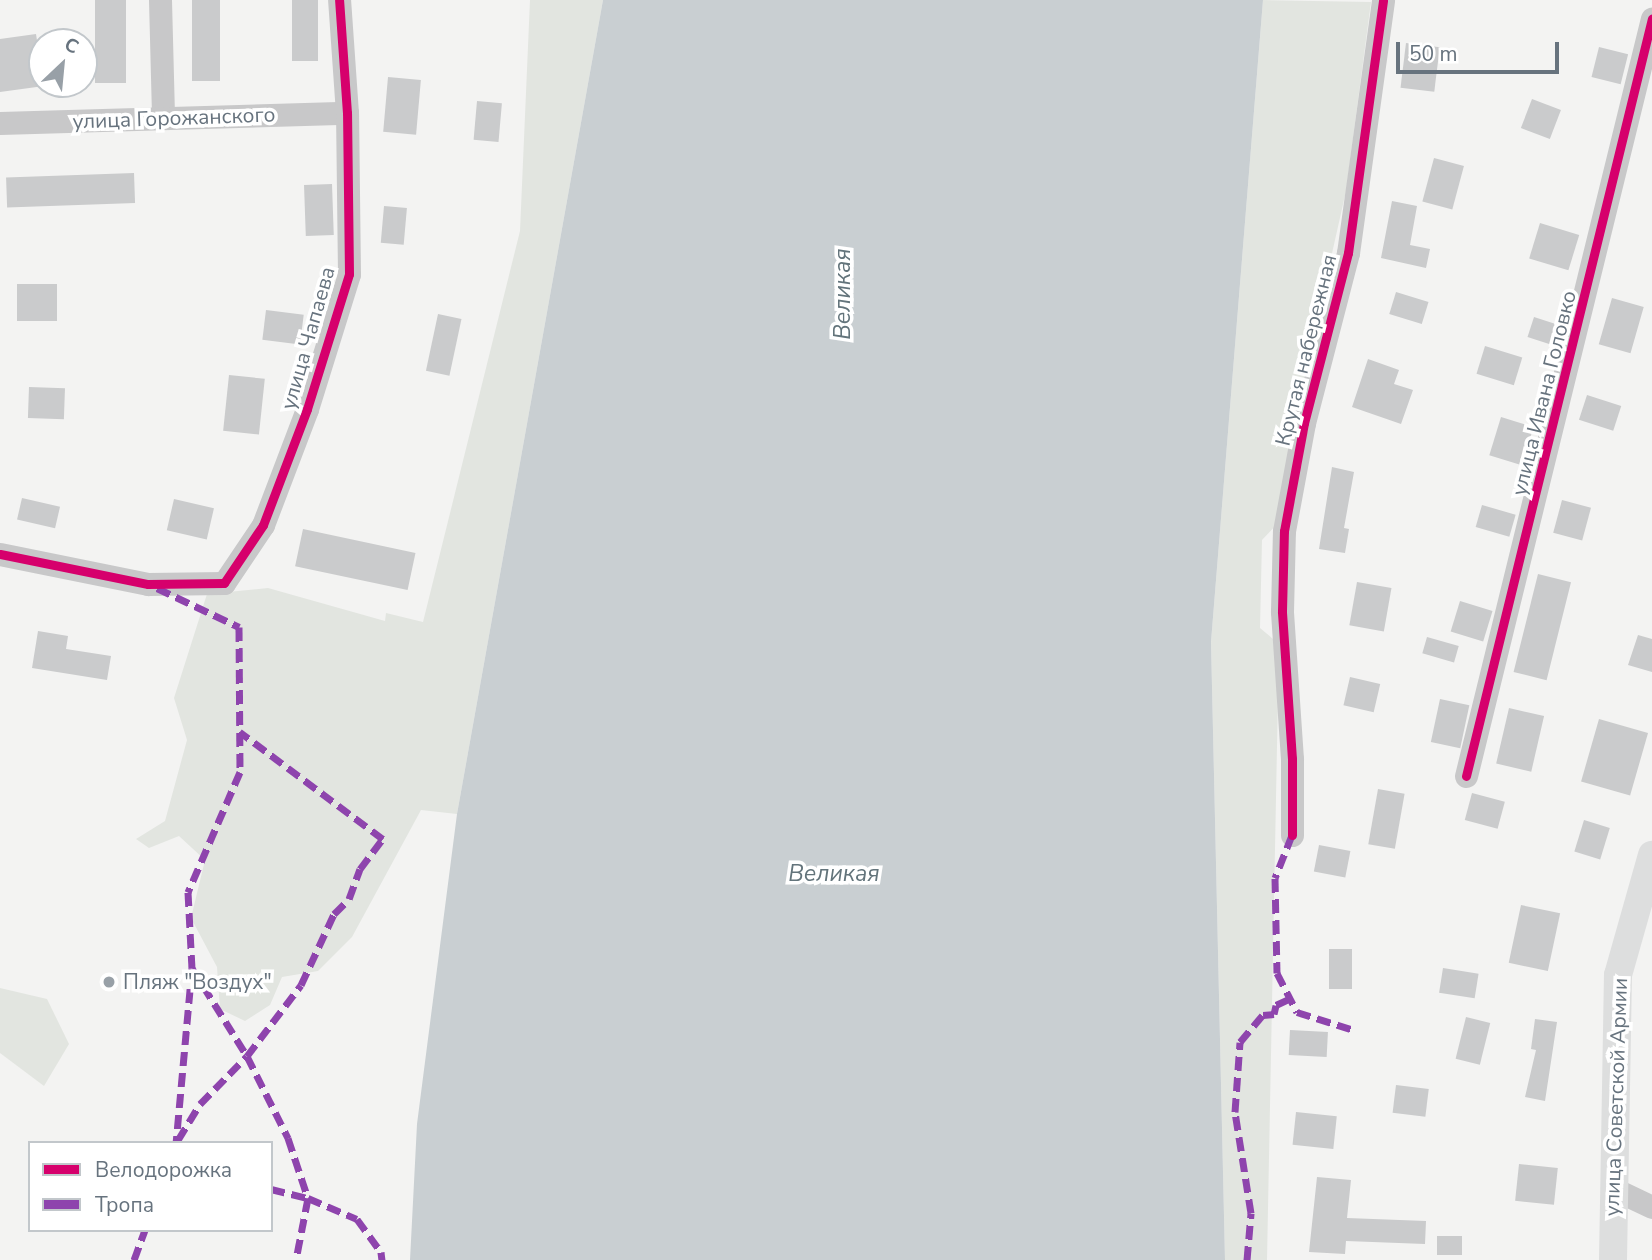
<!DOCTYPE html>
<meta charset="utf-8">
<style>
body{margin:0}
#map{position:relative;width:1652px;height:1260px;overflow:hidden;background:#f3f3f2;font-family:"Nunito Sans",sans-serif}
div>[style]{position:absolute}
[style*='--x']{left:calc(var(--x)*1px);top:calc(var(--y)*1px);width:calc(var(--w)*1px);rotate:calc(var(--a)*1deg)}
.green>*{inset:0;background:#e2e5e0}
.water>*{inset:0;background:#c9cfd2}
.building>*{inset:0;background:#cacbcc;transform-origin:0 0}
.minor>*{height:23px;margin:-11.5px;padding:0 11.5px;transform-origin:11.5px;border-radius:11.5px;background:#c8c8c9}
.major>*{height:28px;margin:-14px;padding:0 14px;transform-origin:14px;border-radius:14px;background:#dddede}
.quiet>*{height:7px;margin-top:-3.5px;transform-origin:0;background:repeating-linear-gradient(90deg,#8e44ad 0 14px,transparent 0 21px)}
.cycleway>*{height:9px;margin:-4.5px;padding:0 4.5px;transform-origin:4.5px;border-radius:4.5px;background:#d6006c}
.dots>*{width:19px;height:19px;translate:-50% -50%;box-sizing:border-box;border:4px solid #fff;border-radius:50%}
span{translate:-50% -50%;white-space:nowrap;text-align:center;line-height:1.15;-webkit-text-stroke:7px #fff;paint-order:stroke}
.street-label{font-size:21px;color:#67737e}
.poi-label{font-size:21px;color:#67737e}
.left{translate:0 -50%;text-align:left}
.water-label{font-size:23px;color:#63747b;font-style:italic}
.legend{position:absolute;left:28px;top:1141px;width:245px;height:91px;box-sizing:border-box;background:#fff;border:2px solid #c2c7cb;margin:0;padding:9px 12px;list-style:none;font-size:21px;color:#67737e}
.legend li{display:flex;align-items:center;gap:14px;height:35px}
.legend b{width:35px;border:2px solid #c2c7cb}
.north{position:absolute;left:28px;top:28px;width:70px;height:70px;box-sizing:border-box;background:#fff;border:2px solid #c2c7cb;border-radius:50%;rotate:26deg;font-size:19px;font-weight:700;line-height:28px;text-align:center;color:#67737e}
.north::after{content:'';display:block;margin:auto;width:24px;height:32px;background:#98a0a7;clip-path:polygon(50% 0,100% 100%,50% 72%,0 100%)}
.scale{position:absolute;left:1396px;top:42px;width:163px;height:32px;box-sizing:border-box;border:4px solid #67737e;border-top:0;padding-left:9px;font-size:21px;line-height:24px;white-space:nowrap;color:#67737e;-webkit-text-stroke:5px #fff;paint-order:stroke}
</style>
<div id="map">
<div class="green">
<i style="clip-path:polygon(530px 0,603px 0,457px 814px,421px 810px,352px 937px,318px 971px,282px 977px,270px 1005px,245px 1021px,220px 1009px,217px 967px,191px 918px,205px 860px,179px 836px,149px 848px,136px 839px,165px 821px,187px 740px,174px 698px,207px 594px,268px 588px,385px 621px,386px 613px,423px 622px,520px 231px)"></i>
<i style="clip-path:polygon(1263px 0,1371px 2px,1346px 191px,1311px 347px,1279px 522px,1262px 540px,1260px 628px,1279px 644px,1267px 1260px,1225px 1260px,1211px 642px)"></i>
<i style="clip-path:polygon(0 988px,47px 999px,69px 1044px,44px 1086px,0 1053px)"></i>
</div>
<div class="water">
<i style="clip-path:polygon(603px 0,1263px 0,1211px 642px,1225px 1260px,410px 1260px,417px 1124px,457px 814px)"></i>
</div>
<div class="building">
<i style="left:95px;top:0;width:31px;height:83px"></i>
<i style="left:192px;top:0;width:28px;height:81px"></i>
<i style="left:292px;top:0;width:26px;height:61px"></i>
<i style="clip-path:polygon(36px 34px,44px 86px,0 92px,0 39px)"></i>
<i style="left:1406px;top:43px;width:34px;height:45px;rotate:7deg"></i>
<i style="left:1599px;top:47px;width:30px;height:31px;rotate:14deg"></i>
<i style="left:388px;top:77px;width:33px;height:55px;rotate:5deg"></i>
<i style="left:1532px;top:99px;width:31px;height:31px;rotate:21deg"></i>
<i style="left:477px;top:101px;width:25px;height:39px;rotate:5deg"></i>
<i style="left:1434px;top:158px;width:31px;height:45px;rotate:15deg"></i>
<i style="left:134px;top:173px;width:30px;height:128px;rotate:88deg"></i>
<i style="left:332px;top:184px;width:51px;height:28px;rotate:88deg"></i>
<i style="clip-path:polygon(1392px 201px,1417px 206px,1410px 245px,1430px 249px,1426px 268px,1381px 258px)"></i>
<i style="left:384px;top:206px;width:23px;height:37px;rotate:5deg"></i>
<i style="left:1540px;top:223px;width:41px;height:37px;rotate:17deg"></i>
<i style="left:17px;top:284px;width:40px;height:37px"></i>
<i style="left:1396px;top:292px;width:34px;height:23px;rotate:17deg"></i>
<i style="left:1612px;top:298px;width:33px;height:48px;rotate:16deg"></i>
<i style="left:266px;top:310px;width:38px;height:30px;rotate:7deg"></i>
<i style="left:438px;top:314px;width:24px;height:58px;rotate:12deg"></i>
<i style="left:1534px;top:317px;width:26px;height:21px;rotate:18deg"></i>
<i style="left:1485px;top:346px;width:39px;height:29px;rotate:17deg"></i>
<i style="clip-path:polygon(1368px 359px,1399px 370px,1394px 384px,1413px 390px,1401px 424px,1352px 407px)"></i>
<i style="left:229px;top:375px;width:36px;height:56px;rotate:6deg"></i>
<i style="left:29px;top:387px;width:36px;height:31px;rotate:2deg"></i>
<i style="left:1587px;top:395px;width:36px;height:26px;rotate:18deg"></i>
<i style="left:1501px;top:417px;width:34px;height:40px;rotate:17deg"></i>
<i style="clip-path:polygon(1332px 467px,1354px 472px,1344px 528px,1349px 529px,1345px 553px,1319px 549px)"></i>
<i style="left:22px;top:498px;width:39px;height:22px;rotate:13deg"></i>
<i style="left:174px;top:499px;width:41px;height:32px;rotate:13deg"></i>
<i style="left:1562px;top:500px;width:30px;height:34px;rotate:15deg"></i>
<i style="left:1482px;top:505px;width:35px;height:23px;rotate:16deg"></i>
<i style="left:303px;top:529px;width:115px;height:38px;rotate:12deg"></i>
<i style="left:1538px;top:574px;width:34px;height:101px;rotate:14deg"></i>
<i style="left:1357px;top:582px;width:35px;height:44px;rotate:10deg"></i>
<i style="left:1460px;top:601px;width:34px;height:32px;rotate:17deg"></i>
<i style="clip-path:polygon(38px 631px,68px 636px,66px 649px,111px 656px,107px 680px,32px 668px)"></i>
<i style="clip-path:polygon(1638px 635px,1652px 639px,1652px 672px,1628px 665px)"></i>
<i style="left:1427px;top:637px;width:33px;height:17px;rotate:16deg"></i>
<i style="left:1350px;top:677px;width:31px;height:29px;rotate:13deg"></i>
<i style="left:1440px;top:699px;width:30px;height:44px;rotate:12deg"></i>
<i style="left:1509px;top:708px;width:36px;height:57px;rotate:13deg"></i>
<i style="left:1599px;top:719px;width:51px;height:65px;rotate:16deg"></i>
<i style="left:1378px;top:789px;width:27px;height:56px;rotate:10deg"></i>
<i style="left:1472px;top:793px;width:34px;height:28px;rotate:15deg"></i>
<i style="left:1584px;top:820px;width:27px;height:33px;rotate:17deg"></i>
<i style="left:1319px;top:845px;width:32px;height:27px;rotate:11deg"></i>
<i style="left:1521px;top:905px;width:40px;height:59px;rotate:12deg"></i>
<i style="left:1329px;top:949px;width:23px;height:40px"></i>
<i style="left:1443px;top:968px;width:36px;height:25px;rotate:9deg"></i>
<i style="left:1466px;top:1017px;width:25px;height:43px;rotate:14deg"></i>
<i style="clip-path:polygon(1535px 1019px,1557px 1022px,1545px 1101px,1525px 1097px,1536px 1050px,1531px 1049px)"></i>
<i style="left:1290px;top:1030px;width:38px;height:25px;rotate:3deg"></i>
<i style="left:1396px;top:1085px;width:33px;height:28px;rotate:7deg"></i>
<i style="left:1296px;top:1112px;width:41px;height:33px;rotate:6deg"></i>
<i style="left:1519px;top:1164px;width:39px;height:37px;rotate:6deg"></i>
<i style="clip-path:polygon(1317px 1177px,1351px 1180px,1347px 1218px,1426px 1221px,1425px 1244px,1346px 1241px,1345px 1254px,1309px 1252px)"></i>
<i style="left:1437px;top:1236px;width:25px;height:19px"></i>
</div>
<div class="minor">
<i style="--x:160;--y:0;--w:118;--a:88.5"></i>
<i style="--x:0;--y:123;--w:347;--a:-1.7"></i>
<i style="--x:0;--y:554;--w:151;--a:11.5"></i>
<i style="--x:148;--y:584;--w:76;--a:-0.8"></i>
<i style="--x:224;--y:583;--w:70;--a:-56.1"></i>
<i style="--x:263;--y:525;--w:124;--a:-69.2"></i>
<i style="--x:307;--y:409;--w:141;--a:-72.7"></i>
<i style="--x:349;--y:274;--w:161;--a:-90.7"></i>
<i style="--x:347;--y:113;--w:113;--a:-94"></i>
<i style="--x:1466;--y:776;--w:780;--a:-76.21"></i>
<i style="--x:1292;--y:835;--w:76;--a:-90"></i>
<i style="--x:1292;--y:759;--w:148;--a:-93.9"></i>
<i style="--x:1282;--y:611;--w:80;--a:-88.6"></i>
<i style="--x:1284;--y:531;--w:110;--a:-79.5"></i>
<i style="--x:1304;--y:423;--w:176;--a:-75.5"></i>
<i style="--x:1348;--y:253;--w:255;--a:-82.1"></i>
<i style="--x:1612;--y:1188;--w:44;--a:25.4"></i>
</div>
<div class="major">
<i style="--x:1613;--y:1260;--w:285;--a:-89"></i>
<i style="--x:1618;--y:975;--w:125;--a:-74.2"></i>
</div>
<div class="quiet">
<i style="--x:157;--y:588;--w:91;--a:25.4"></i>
<i style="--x:239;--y:627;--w:145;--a:89.6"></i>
<i style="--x:240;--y:772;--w:131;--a:113.4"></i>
<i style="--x:188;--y:892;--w:76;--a:87"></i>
<i style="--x:192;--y:968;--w:176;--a:95.2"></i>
<i style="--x:1292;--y:835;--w:46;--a:111.6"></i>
<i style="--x:1275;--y:878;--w:95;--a:88.8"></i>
<i style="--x:1277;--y:973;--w:44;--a:62.9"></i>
<i style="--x:1297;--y:1012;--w:60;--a:17.5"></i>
<i style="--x:192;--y:968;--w:104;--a:58"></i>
<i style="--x:247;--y:1056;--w:92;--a:63.4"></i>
<i style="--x:288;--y:1138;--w:63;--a:71.6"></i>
<i style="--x:308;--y:1198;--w:63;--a:101"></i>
<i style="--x:178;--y:1140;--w:42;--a:-58.6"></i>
<i style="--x:200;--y:1104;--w:67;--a:-45.6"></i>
<i style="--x:247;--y:1056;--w:89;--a:-52.7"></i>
<i style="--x:301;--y:985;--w:78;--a:-65.1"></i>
<i style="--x:334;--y:914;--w:21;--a:-45"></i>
<i style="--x:349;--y:899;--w:32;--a:-70"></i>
<i style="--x:360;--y:869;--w:38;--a:-53"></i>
<i style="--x:383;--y:839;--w:179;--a:-143.2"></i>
<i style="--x:271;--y:1189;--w:38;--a:14"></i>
<i style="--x:308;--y:1198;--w:53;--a:23.2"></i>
<i style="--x:357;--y:1219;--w:41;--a:54"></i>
<i style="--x:381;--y:1252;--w:8;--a:83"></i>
<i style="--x:134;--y:1260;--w:32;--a:-70"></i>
<i style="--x:1247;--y:1260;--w:47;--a:-85.1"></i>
<i style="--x:1251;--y:1213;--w:102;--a:-99"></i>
<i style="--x:1235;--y:1112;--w:70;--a:-85.9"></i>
<i style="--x:1240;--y:1042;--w:35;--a:-50"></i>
<i style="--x:1263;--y:1015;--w:11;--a:-5"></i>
<i style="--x:1274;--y:1014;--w:9;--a:-77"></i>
<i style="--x:1276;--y:1005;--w:14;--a:-25"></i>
</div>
<div class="cycleway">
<i style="--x:0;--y:554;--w:151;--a:11.5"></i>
<i style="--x:148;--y:584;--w:76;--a:-0.8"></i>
<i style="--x:224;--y:583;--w:70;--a:-56.1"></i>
<i style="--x:263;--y:525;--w:124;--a:-69.2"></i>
<i style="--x:307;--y:409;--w:141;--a:-72.7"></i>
<i style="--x:349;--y:274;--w:161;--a:-90.7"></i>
<i style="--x:347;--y:113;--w:113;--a:-94"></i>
<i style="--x:1466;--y:776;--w:780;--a:-76.21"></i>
<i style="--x:1292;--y:835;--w:76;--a:-90"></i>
<i style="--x:1292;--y:759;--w:148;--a:-93.9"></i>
<i style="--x:1282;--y:611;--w:80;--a:-88.6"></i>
<i style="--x:1284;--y:531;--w:110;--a:-79.5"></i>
<i style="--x:1304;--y:423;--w:176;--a:-75.5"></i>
<i style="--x:1348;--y:253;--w:255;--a:-82.1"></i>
</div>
<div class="dots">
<i style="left:109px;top:982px;background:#98a0a7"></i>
</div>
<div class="street-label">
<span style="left:174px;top:118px;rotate:-2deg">улица Горожанского</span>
<span style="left:308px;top:338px;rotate:-74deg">улица Чапаева</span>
<span style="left:1306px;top:350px;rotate:-76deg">Крутая набережная</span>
<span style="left:1544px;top:393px;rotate:-76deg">улица Ивана Головко</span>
<span style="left:1616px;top:1097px;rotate:-88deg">улица Советской Армии</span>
</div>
<div class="poi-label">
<span class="left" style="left:123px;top:982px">Пляж "Воздух"</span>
</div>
<div class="water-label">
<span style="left:843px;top:294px;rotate:-90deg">Великая</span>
<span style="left:834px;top:874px">Великая</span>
</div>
<ul class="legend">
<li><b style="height:9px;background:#d6006c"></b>Велодорожка</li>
<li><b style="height:9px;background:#8e44ad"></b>Тропа</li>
</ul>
<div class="north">С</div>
<div class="scale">50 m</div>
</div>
